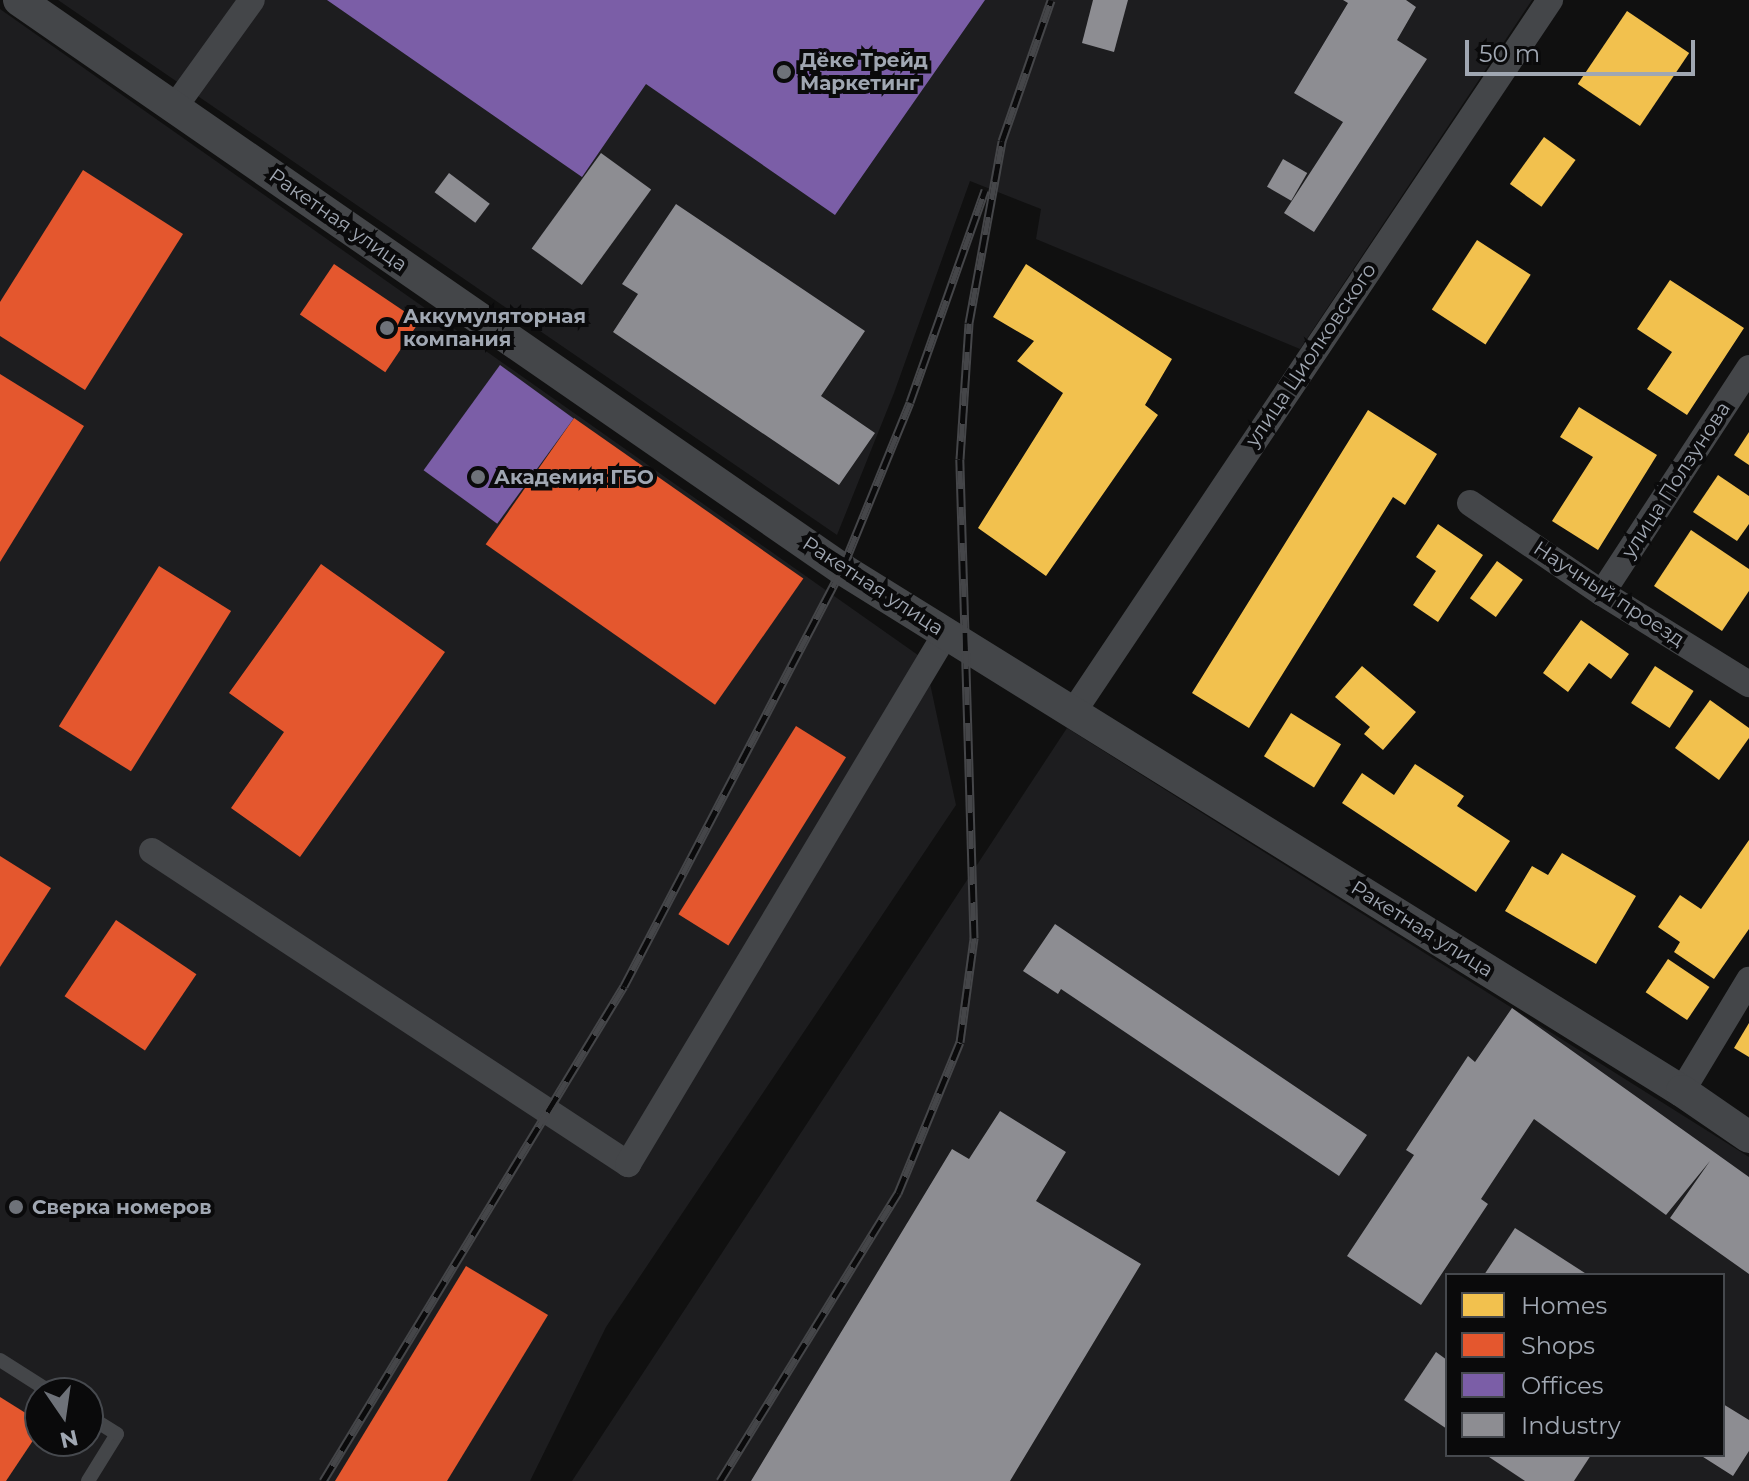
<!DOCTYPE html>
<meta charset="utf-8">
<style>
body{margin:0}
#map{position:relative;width:1749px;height:1481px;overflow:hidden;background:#101010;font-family:Montserrat,sans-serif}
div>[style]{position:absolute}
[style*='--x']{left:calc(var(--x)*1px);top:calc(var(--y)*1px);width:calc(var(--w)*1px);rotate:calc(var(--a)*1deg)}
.built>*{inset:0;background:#1d1d1f}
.homes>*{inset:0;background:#f2c14e;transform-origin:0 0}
.shops>*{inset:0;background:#e4572e;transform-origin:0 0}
.offices>*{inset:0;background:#7b5ea7;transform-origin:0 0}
.industry>*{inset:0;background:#8d8d92;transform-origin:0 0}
.service>*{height:14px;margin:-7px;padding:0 7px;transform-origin:7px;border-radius:7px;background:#444649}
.minor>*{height:26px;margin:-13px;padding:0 13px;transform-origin:13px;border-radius:13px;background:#444649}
.tertiary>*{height:32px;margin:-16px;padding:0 16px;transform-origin:16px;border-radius:16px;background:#444649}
.rail>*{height:9px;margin-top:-4.5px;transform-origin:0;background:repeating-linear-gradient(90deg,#0a0a0b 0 18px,#454649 0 36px);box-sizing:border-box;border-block:2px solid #454649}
.dots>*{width:22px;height:22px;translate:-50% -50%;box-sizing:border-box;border:4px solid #0a0a0b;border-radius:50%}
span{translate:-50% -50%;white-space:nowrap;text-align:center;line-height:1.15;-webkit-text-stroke:8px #0a0a0b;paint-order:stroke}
.poi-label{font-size:20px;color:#a0a7b2;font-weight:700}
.left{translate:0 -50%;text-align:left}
.street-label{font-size:20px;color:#a0a7b2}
.legend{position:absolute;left:1445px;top:1273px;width:280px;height:184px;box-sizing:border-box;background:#0a0a0b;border:2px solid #46494e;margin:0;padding:10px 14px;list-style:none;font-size:24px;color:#a0a7b2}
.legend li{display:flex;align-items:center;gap:16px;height:40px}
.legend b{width:40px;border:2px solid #46494e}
.north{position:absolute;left:24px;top:1377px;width:80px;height:80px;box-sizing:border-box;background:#0a0a0b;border:2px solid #46494e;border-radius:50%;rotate:167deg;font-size:22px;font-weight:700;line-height:32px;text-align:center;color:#a0a7b2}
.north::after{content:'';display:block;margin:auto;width:28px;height:36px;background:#6e7279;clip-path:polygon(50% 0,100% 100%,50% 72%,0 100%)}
.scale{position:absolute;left:1465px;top:40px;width:230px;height:36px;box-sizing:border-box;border:4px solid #a0a7b2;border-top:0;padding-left:10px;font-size:24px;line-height:28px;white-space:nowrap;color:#a0a7b2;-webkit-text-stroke:6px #0a0a0b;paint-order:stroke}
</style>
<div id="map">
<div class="built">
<i style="clip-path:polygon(58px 0,1532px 0,1300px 349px,1036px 239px,1041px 209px,970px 181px,894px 393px,837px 535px)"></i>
<i style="clip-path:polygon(evenodd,0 9px,925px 660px,956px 805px,606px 1327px,530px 1481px,0 1481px,0 9px,40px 1393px,88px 1393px,88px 1441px,40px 1441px,40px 1393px)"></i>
<i style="clip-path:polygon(evenodd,1067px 728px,1749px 1157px,1749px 1481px,572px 1481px,1067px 728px,1447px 1275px,1723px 1275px,1723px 1455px,1447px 1455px,1447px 1275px)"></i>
</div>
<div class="homes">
<i style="left:1627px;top:11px;width:75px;height:88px;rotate:34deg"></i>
<i style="left:1544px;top:137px;width:39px;height:58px;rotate:36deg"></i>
<i style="left:1477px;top:240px;width:64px;height:83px;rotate:33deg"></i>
<i style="clip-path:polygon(1026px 264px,1172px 359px,1145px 405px,1158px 415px,1046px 576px,978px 528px,1063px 393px,1017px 361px,1034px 341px,993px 317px)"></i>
<i style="clip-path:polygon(1670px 280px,1744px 328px,1687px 415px,1647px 389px,1672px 352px,1637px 329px)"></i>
<i style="clip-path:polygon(1579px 407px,1657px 455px,1598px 550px,1552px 521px,1593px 457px,1560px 437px)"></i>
<i style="clip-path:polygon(1368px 410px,1437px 454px,1405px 505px,1393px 497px,1249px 728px,1192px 693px)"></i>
<i style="clip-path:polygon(1749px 432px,1749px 465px,1734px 455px)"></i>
<i style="clip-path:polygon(1718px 475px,1749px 496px,1749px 524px,1737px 541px,1693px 512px)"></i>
<i style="clip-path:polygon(1438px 524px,1483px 555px,1438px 622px,1413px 605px,1436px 571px,1416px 557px)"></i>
<i style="clip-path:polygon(1691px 530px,1749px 569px,1749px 591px,1722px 631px,1654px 586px)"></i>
<i style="left:1497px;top:561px;width:32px;height:46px;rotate:36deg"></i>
<i style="clip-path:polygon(1581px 620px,1629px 654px,1611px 679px,1589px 663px,1568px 692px,1543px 673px)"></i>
<i style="clip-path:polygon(1362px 666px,1416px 712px,1383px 750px,1364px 734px,1370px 727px,1335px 697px)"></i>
<i style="left:1655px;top:666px;width:46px;height:44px;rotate:33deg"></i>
<i style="clip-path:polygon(1710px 700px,1749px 728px,1749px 738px,1719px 780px,1675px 748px)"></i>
<i style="left:1291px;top:713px;width:59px;height:51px;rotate:32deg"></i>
<i style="clip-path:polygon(1415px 764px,1464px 796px,1457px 806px,1510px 841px,1476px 892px,1342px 803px,1362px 773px,1394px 795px)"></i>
<i style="clip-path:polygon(1749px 840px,1749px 929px,1714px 979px,1674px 952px,1680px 942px,1658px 927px,1680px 895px,1701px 909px)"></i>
<i style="clip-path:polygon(1562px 853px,1636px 896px,1596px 964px,1505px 911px,1532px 866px,1548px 875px)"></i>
<i style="left:1668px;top:959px;width:50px;height:40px;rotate:34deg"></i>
<i style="clip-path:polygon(1749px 1023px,1749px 1057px,1734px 1048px)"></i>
</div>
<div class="shops">
<i style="clip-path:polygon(83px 170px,183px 234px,85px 390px,0 336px,0 302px)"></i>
<i style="left:334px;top:264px;width:103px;height:61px;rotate:34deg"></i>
<i style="clip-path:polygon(0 374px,84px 426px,0 562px)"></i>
<i style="left:574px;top:418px;width:280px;height:154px;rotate:35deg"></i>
<i style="clip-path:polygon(321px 564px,445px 652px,300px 857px,231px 808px,284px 732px,229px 693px)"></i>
<i style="left:159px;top:566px;width:85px;height:189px;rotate:32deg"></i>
<i style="left:796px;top:726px;width:59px;height:222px;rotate:32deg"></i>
<i style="clip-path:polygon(0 856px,51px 888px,0 967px)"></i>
<i style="left:116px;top:920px;width:97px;height:92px;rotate:34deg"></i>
<i style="clip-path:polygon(466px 1266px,548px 1315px,447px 1481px,335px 1481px)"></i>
<i style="clip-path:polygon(0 1397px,40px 1422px,40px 1430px,6px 1481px,0 1481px)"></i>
</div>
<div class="offices">
<i style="clip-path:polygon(327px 0,985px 0,835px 215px,646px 84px,582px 177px)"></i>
<i style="left:500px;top:365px;width:91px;height:130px;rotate:36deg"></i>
</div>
<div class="industry">
<i style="clip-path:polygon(1093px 0,1128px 0,1114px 52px,1082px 43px)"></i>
<i style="clip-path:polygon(1343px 0,1406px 0,1416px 7px,1397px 40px,1427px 59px,1314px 232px,1284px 213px,1343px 122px,1294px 93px,1348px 3px)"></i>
<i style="left:601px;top:153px;width:62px;height:118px;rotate:36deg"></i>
<i style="left:1283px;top:159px;width:28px;height:32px;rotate:30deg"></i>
<i style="left:449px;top:173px;width:51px;height:24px;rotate:37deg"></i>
<i style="clip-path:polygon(676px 204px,865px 331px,821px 396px,875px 433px,839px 485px,613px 332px,638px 294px,622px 284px)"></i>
<i style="clip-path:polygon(1055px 924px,1367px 1135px,1339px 1176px,1061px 989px,1058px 994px,1023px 971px)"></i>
<i style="clip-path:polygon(1512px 1008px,1749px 1177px,1749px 1274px,1670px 1218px,1710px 1161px,1666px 1215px,1534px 1119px,1481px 1199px,1488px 1204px,1421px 1305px,1347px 1256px,1414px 1155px,1406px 1150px,1468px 1056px,1475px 1062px)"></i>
<i style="clip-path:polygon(1000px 1111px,1066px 1152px,1036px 1201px,1141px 1264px,1010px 1481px,751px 1481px,952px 1149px,969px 1159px)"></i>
<i style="clip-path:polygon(1515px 1228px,1588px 1275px,1484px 1275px)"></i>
<i style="clip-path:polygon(1436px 1352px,1447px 1360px,1447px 1429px,1404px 1400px)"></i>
<i style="clip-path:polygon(1723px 1404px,1749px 1420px,1749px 1451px,1733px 1476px,1700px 1455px,1723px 1455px)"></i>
<i style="clip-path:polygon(1486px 1455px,1591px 1455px,1574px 1481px,1525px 1481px)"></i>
</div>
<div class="service">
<i style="--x:0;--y:1360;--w:62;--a:32.4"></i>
<i style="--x:88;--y:1481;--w:55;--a:-58.3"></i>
<i style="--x:117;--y:1434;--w:34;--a:-148"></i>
</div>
<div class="minor">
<i style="--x:174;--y:108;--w:133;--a:-54.2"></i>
<i style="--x:1470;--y:503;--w:160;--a:34.3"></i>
<i style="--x:1602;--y:593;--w:173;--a:31.8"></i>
<i style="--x:1602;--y:593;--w:269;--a:-56.8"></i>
<i style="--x:1074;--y:711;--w:856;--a:-56.2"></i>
<i style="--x:152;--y:851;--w:570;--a:33.33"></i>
<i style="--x:628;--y:1164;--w:619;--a:-59.08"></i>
<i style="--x:1682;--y:1091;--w:130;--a:-58.9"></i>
</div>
<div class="tertiary">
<i style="--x:19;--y:0;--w:1001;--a:34.66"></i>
<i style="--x:842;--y:569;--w:989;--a:31.86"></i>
<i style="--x:1682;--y:1091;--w:81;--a:34.5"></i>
</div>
<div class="rail">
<i style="--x:323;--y:1481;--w:579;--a:-58.7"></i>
<i style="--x:624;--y:986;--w:471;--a:-62.4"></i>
<i style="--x:842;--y:569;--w:180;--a:-67.8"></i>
<i style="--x:910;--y:402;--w:225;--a:-70.5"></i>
<i style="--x:720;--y:1481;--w:339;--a:-58.3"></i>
<i style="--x:898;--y:1193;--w:163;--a:-67.7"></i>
<i style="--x:960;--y:1042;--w:105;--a:-82.3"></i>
<i style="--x:974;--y:938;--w:479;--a:-91.7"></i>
<i style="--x:960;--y:459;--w:136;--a:-86.2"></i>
<i style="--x:969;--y:323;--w:185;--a:-79.7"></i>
<i style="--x:1002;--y:141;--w:149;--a:-70.8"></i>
</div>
<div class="dots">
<i style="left:784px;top:72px;background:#6e7279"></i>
<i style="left:387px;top:328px;background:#6e7279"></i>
<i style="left:478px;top:477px;background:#6e7279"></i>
<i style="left:16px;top:1207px;background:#6e7279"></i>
</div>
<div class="poi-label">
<span class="left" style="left:800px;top:72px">Дёке Трейд<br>Маркетинг</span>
<span class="left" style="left:403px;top:328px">Аккумуляторная<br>компания</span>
<span class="left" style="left:494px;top:477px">Академия ГБО</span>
<span class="left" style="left:32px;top:1207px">Сверка номеров</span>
</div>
<div class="street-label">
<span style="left:338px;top:220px;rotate:35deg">Ракетная улица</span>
<span style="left:1311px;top:355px;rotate:-56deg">улица Циолковского</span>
<span style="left:1676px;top:480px;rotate:-57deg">улица Ползунова</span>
<span style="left:873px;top:586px;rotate:33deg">Ракетная улица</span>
<span style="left:1609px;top:594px;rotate:33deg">Научный проезд</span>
<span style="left:1422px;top:929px;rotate:32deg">Ракетная улица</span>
</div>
<ul class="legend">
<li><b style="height:22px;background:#f2c14e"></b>Homes</li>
<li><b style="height:22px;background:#e4572e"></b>Shops</li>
<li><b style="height:22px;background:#7b5ea7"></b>Offices</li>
<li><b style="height:22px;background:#8d8d92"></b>Industry</li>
</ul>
<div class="north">N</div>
<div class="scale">50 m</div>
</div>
